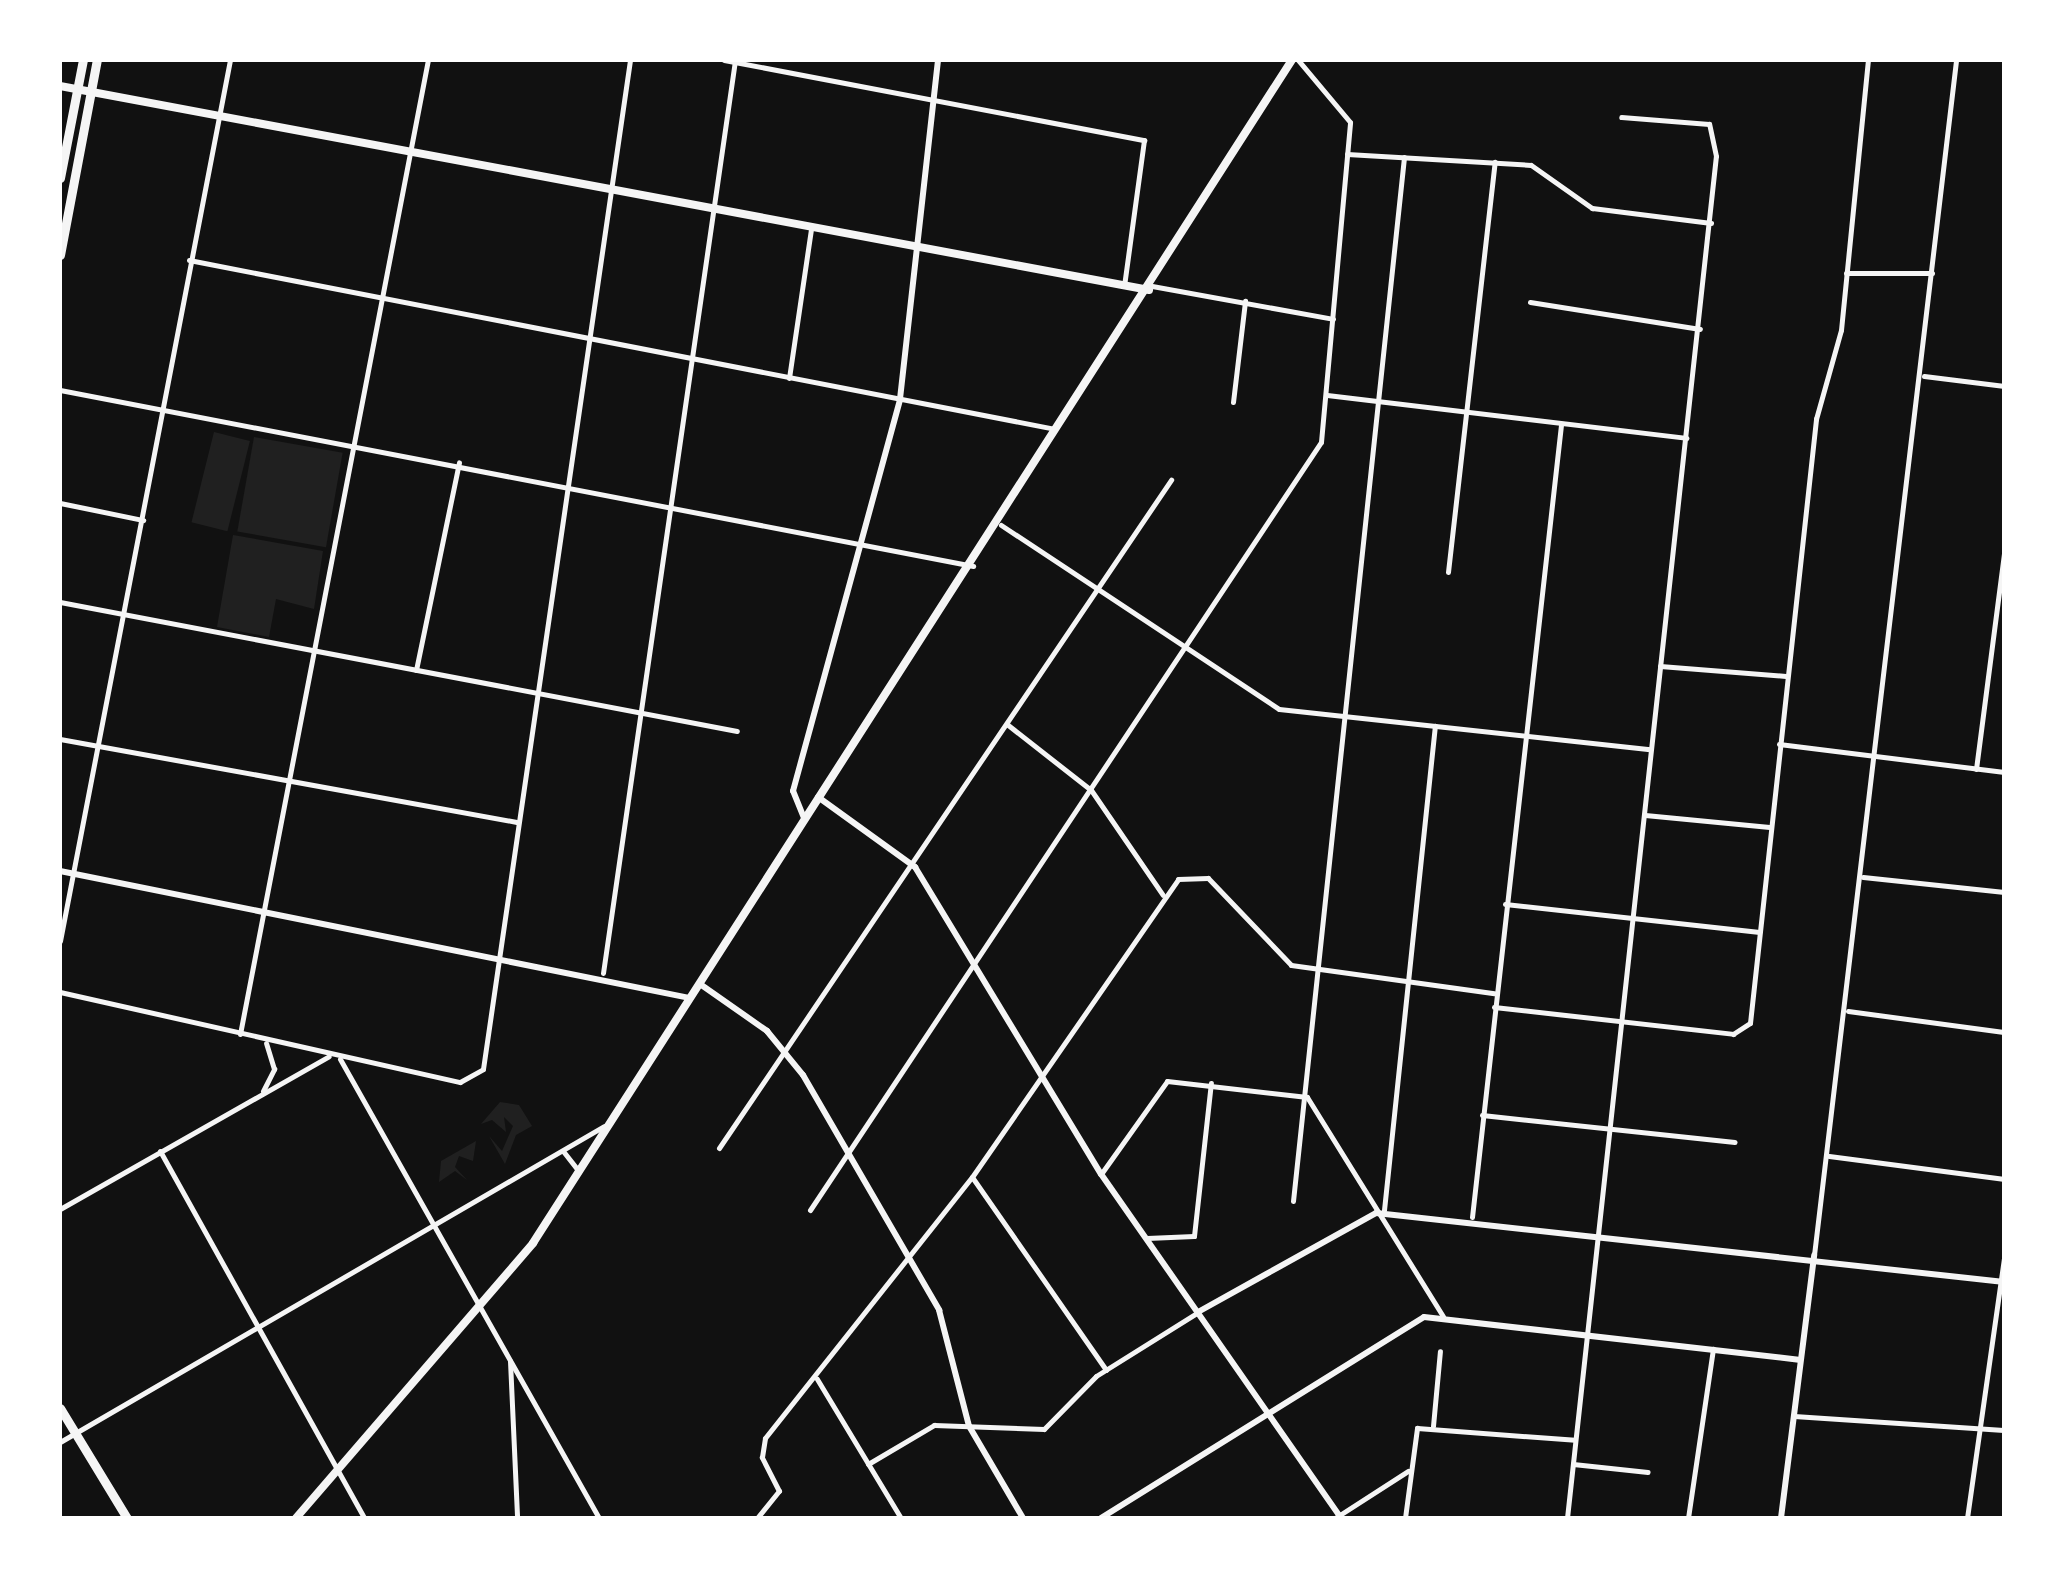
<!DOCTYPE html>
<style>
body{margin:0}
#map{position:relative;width:2064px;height:1578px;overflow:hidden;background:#111;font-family:Helvetica,sans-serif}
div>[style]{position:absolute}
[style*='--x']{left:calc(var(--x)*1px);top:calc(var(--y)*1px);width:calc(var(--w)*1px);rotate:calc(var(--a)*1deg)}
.green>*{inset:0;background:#202020;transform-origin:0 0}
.minor>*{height:5px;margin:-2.5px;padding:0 2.5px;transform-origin:2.5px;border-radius:2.5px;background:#f5f5f5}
.tertiary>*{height:6px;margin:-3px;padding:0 3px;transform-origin:3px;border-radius:3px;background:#f5f5f5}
.secondary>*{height:8px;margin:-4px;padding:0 4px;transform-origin:4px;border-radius:4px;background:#f5f5f5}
.primary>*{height:8px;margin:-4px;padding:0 4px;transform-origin:4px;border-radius:4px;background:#f5f5f5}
.trunk>*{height:9px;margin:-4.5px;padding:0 4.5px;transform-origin:4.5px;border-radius:4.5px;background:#f5f5f5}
span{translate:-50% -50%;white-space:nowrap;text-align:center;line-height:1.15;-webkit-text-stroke:8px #fff;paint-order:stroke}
.frame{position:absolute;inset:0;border:62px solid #fff;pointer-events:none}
</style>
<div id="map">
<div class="green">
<i style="left:214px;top:432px;width:37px;height:93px;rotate:14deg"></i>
<i style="left:254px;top:437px;width:90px;height:96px;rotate:10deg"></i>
<i style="clip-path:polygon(233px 535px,323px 551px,314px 609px,276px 599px,269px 637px,217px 627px)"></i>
<i style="clip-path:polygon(500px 1102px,519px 1105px,532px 1126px,516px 1135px,505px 1164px,489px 1136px,502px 1151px,513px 1126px,504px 1117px,506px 1132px,492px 1120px,481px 1124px)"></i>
<i style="clip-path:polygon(476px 1141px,473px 1161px,459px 1156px,455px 1167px,467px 1180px,455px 1171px,439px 1182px,441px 1161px)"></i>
</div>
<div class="minor">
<i style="--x:724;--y:60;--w:428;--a:10.8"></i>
<i style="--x:1144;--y:140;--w:147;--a:97.8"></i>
<i style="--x:1347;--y:154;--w:184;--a:3.4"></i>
<i style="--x:1531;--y:165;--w:75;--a:35.2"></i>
<i style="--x:1592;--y:208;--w:120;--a:7.2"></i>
<i style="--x:189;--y:260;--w:882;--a:11.04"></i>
<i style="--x:1846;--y:273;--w:86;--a:0"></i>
<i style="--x:1152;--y:286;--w:184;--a:10.3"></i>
<i style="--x:1530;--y:302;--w:172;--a:9"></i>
<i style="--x:1924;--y:376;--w:81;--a:7.1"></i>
<i style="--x:789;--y:378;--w:151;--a:-81.6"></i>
<i style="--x:60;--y:390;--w:930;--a:10.91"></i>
<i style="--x:1327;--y:395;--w:362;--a:6.8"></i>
<i style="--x:1233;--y:402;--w:102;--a:-83.2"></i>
<i style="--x:60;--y:503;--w:85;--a:11.6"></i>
<i style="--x:1001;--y:525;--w:333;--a:33.5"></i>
<i style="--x:1279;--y:709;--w:373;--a:6.2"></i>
<i style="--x:1448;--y:572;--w:413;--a:-83.5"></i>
<i style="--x:60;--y:602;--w:689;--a:10.79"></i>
<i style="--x:1660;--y:666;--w:126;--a:4.5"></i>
<i style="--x:416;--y:670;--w:212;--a:-78.3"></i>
<i style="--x:1008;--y:725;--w:105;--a:38.1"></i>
<i style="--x:1091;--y:790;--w:127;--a:55.6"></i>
<i style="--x:60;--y:739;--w:464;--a:10.3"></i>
<i style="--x:1779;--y:744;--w:227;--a:7.1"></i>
<i style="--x:1976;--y:769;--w:219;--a:-82.6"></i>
<i style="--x:1645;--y:815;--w:125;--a:5.5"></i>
<i style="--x:1863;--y:877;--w:142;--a:6.1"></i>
<i style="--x:1505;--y:904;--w:256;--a:6.3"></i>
<i style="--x:60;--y:941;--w:897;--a:-79.08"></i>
<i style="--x:603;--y:973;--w:922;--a:-81.77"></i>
<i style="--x:60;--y:992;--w:410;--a:12.7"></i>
<i style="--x:460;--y:1082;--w:26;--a:-29"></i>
<i style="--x:483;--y:1069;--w:1020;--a:-81.71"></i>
<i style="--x:1494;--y:1007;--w:241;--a:6.4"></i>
<i style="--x:1733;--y:1034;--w:20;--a:-33"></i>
<i style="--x:1750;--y:1023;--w:608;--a:-83.76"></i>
<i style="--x:1816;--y:419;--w:92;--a:-74.3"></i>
<i style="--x:1841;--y:330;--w:271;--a:-84.3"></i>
<i style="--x:1848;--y:1011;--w:157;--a:7.7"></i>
<i style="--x:240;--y:1034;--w:992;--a:-79.08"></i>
<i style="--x:340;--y:1059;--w:527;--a:60.57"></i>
<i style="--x:263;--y:1091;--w:25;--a:-63"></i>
<i style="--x:274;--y:1069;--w:27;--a:-107"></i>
<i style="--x:1482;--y:1115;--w:254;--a:6.1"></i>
<i style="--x:719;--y:1148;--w:807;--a:-55.92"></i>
<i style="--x:160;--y:1151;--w:420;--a:60.9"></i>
<i style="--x:563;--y:1151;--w:24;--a:52"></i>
<i style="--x:1829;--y:1156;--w:177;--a:7.5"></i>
<i style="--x:1101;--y:1174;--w:114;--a:-54.6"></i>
<i style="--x:1167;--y:1081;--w:141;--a:6.5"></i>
<i style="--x:1307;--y:1097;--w:258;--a:58.2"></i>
<i style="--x:972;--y:1177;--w:235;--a:55.2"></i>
<i style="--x:1293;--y:1201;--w:1050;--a:-83.93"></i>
<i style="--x:60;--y:1209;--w:309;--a:-29.6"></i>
<i style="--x:810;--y:1210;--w:922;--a:-56.36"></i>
<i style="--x:1321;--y:442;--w:321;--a:-84.8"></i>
<i style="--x:1350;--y:122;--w:81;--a:-130"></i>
<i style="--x:1384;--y:1210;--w:487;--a:-84"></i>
<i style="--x:1472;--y:1217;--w:797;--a:-83.59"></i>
<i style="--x:1147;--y:1238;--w:47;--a:-2.4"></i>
<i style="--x:1194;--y:1236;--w:154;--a:-83.7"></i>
<i style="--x:1814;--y:1255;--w:1203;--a:-83.22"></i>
<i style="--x:510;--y:1361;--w:157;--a:87.4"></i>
<i style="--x:817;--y:1379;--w:162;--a:58.9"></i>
<i style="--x:1794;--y:1416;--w:210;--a:3.8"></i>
<i style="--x:1433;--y:1426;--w:75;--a:-84.7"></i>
<i style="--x:60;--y:1442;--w:629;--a:-30.15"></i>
<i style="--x:868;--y:1464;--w:77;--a:-30.6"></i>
<i style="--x:934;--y:1425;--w:110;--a:2.1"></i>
<i style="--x:1044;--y:1429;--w:74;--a:-45.5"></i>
<i style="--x:1096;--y:1376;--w:119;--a:-32"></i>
<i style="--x:1573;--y:1464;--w:75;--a:6.1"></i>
<i style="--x:757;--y:1518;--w:35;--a:-51"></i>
<i style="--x:779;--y:1491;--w:38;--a:-117"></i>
<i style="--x:762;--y:1457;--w:19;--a:-81"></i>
<i style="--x:765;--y:1438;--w:333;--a:-51.6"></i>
<i style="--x:972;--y:1177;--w:362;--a:-55.3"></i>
<i style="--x:1178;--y:879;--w:30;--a:-2"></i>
<i style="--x:1208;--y:878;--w:120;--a:46.3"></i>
<i style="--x:1291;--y:965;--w:205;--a:7.9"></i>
<i style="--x:1335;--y:1518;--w:87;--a:-32.8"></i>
<i style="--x:1405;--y:1518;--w:91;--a:-82.4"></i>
<i style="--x:1417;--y:1428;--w:158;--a:4.3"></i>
<i style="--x:1567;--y:1518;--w:1370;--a:-83.76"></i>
<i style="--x:1716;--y:156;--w:33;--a:-102"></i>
<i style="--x:1709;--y:124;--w:88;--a:-175.5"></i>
<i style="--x:1688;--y:1518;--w:171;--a:-81.6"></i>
<i style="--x:1967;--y:1518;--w:262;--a:-81.9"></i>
</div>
<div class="tertiary">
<i style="--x:818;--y:797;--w:120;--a:35.8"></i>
<i style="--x:915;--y:867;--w:359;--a:58.8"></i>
<i style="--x:1101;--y:1174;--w:419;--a:55.1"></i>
<i style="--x:804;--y:818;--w:29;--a:-112"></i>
<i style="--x:793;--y:791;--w:406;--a:-74.7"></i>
<i style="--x:900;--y:399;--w:341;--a:-83.6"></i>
<i style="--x:60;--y:871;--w:643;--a:11.4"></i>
<i style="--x:700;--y:984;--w:82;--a:35"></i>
<i style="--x:767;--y:1031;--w:57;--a:50.7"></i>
<i style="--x:803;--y:1075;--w:272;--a:59.9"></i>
<i style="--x:939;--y:1310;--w:120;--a:75.5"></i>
<i style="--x:969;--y:1426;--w:107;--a:59.6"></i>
<i style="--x:1198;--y:1312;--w:204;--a:-29.1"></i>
<i style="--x:1376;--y:1213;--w:632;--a:6.27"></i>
<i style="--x:1101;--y:1518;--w:380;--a:-31.9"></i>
<i style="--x:1424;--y:1317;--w:377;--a:6.5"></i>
<i style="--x:1781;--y:1518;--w:265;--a:-82.8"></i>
</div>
<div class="secondary">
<i style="--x:60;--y:86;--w:1108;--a:10.61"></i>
</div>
<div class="primary">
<i style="--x:296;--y:1518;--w:363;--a:-49.2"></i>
<i style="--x:533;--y:1243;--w:1406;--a:-57.32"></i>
</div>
<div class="trunk">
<i style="--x:60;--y:178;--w:120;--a:-79"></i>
<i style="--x:60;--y:255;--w:198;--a:-79.3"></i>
<i style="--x:60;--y:1408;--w:129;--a:58.7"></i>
</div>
<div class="frame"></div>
</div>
